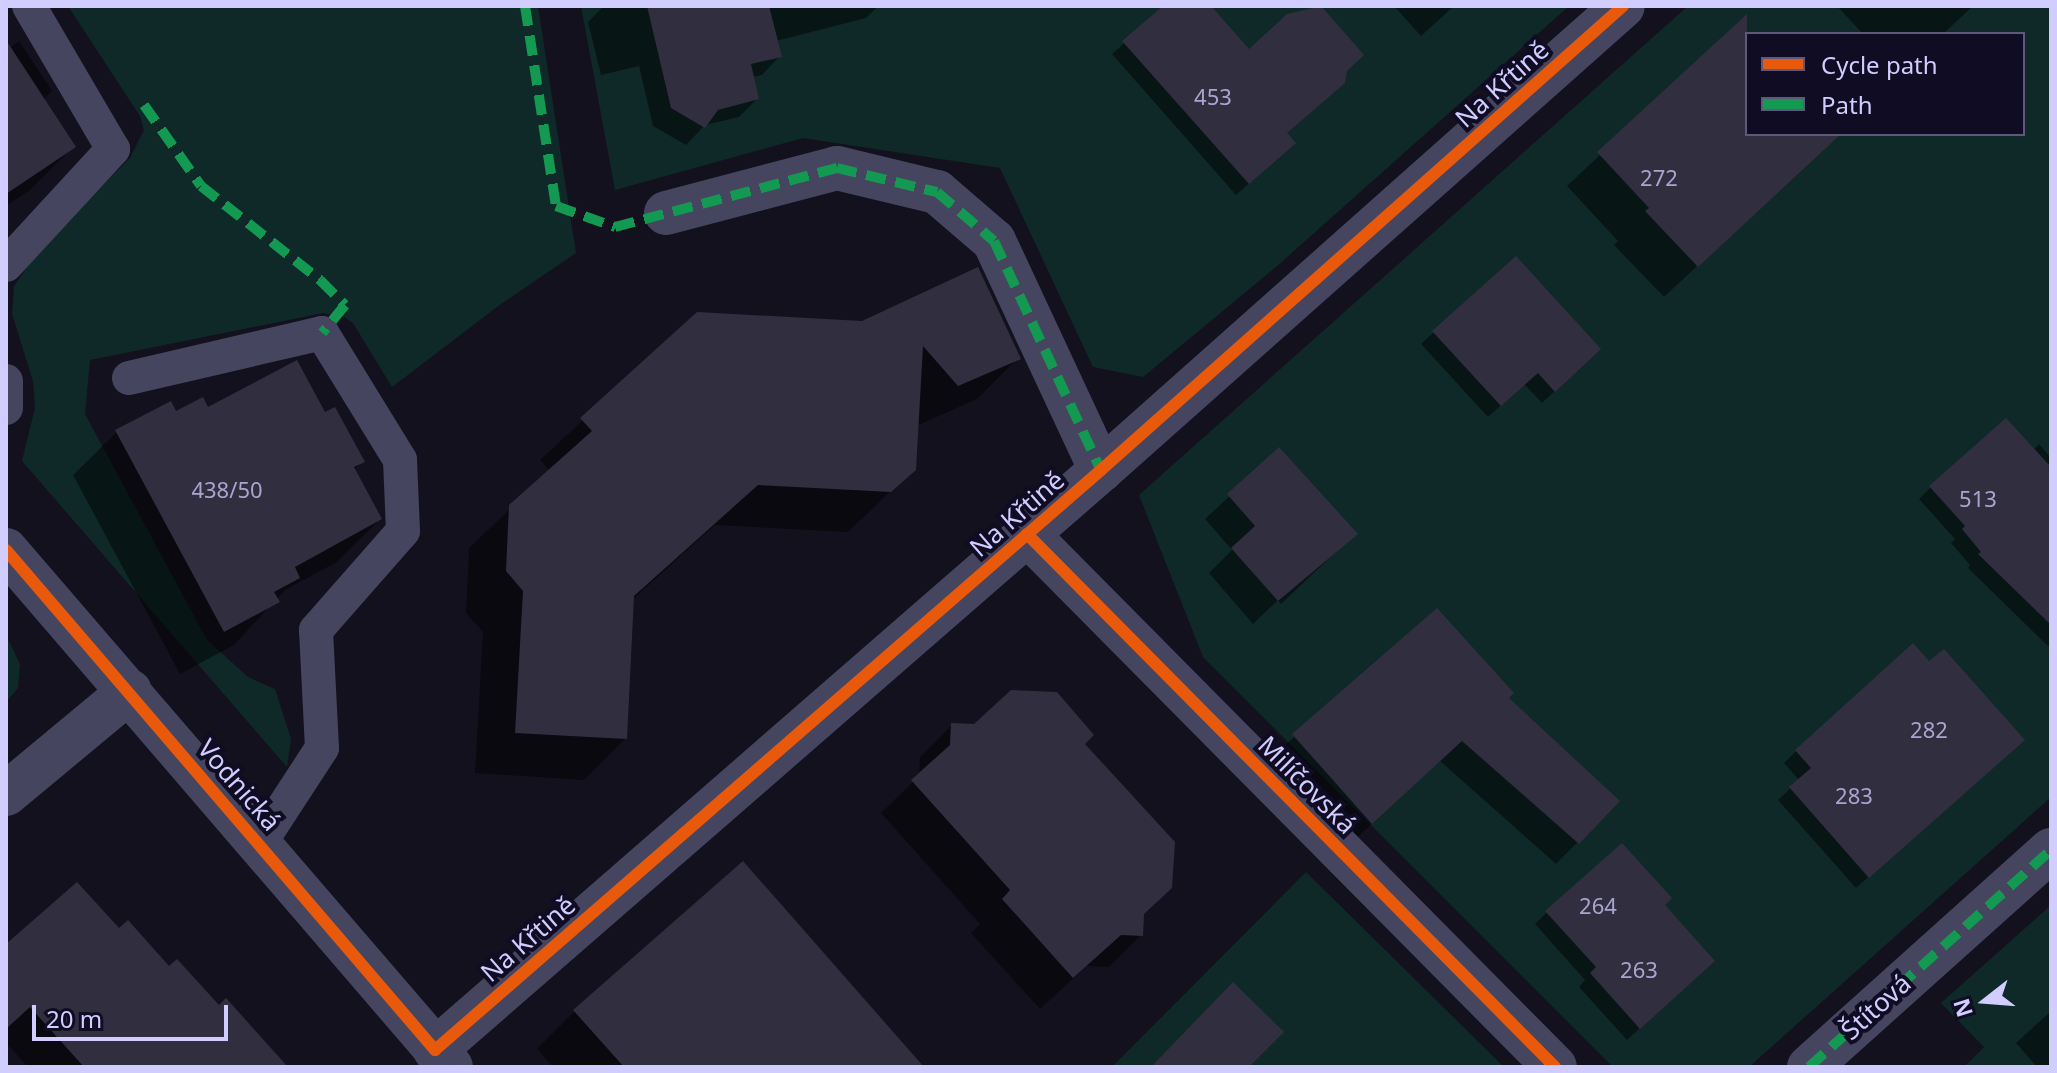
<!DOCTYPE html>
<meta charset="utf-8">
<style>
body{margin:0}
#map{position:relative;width:2057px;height:1073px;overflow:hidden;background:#13111e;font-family:"Noto Sans",sans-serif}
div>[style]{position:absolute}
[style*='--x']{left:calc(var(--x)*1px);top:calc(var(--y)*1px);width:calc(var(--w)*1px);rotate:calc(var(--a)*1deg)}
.green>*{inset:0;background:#0f2929}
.shadow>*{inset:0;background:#0007}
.building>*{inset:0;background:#312e40}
.lane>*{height:34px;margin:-17px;padding:0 17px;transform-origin:17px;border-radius:17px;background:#45455f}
.street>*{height:44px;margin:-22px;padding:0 22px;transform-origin:22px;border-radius:22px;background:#45455f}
.quiet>*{height:10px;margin-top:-5px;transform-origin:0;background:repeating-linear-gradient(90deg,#139951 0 20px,transparent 0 30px)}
.cycleway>*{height:12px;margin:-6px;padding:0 6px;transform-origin:6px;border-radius:6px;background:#e8590c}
span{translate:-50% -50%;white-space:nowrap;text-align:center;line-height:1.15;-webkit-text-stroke:8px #0f0c23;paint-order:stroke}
.number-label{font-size:22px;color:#a9a5cf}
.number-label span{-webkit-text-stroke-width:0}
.street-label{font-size:26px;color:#d1cdff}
.frame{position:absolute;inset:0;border:8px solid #d1cdff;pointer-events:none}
.legend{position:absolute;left:1745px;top:32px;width:280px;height:104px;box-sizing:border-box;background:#0f0c23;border:2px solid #5d597b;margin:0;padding:10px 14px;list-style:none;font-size:24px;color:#d1cdff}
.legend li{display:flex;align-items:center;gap:16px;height:40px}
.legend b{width:40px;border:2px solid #5d597b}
.north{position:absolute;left:1945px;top:961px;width:80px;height:80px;-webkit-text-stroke:6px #0f0c23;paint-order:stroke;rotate:253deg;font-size:22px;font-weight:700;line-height:32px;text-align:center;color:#d1cdff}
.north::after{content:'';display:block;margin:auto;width:28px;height:36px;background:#d1cdff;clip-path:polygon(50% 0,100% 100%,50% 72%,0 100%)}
.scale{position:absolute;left:32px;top:1005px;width:196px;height:36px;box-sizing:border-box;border:4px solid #d1cdff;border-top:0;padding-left:10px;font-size:24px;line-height:28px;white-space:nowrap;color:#d1cdff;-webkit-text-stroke:6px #0f0c23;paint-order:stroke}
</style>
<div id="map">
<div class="green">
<i style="clip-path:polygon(68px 6px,538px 6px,576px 253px,501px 304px,392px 387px,353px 323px,344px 317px,323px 313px,90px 360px,85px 414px,207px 640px,248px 677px,275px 689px,291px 739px,287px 767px,22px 461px,35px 408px,33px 381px,12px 314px,14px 286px,44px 243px,130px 158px,144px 130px,140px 116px)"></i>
<i style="clip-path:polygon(581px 6px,1569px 6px,1276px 267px,1143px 377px,1093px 367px,1000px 168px,803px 138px,615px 190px)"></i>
<i style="clip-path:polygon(evenodd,1688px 6px,2051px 6px,2051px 797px,1749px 1067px,1613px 1067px,1203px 657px,1139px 495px,1688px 6px,1747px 34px,2023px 34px,2023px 134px,1747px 134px,1747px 34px)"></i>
<i style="clip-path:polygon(6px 635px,20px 664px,18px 688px,6px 702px)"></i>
<i style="clip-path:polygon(1306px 872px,1504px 1067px,1112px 1067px)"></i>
<i style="clip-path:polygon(2051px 905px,2051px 1067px,1964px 1067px,1984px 1047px,1941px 1003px)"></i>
</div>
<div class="shadow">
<i style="clip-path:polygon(604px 6px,878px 6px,866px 18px,776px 41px,780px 56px,762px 75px,752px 77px,757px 99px,739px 117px,705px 125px,686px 145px,653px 126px,639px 66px,601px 75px,588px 22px)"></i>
<i style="clip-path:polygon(1166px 6px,1209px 6px,1249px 52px,1288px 16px,1319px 6px,1361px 55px,1285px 134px,1281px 155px,1236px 195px,1112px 54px)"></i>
<i style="clip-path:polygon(1394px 6px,1454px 6px,1421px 36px)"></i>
<i style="clip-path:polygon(1837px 6px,1973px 6px,1943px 34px,1863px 34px)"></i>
<i style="clip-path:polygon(1740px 23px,1750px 34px,1747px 34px,1747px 134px,1839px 134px,1664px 297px,1614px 245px,1618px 241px,1567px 186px)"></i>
<i style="clip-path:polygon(19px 41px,52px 91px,43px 100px,73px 147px,30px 190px,6px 206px,6px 42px,10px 48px)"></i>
<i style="clip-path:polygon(698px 314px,1018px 358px,977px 399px,916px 426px,914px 469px,848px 532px,715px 525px,632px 600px,625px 739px,584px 780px,475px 773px,483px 632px,466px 613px,469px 548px,550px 471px,540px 460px)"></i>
<i style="clip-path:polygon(1434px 332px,1587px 361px,1542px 403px,1524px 384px,1488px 417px,1421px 344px)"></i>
<i style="clip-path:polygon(207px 410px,324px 415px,363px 461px,354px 470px,380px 519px,337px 562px,285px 590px,234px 645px,180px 674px,73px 475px,117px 432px,175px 414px)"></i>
<i style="clip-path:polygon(2039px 444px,2051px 458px,2051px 649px,1968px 568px,1970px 565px,1951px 543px,1955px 539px,1919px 499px,1931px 487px,2033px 450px)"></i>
<i style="clip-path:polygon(1279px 450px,1355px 534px,1281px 604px,1278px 600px,1253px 624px,1209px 573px,1232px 550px,1205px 519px)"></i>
<i style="clip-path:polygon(1436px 610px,1506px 698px,1618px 801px,1556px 864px,1440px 761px,1350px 844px,1272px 757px)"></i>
<i style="clip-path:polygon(952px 725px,1082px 744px,1142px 915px,1141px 935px,1109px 967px,1087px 966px,1040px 1009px,971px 933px,980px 924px,881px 813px,919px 776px,920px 757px)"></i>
<i style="clip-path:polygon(1796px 751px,2010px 752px,1856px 888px,1778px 800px,1799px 780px,1784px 763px)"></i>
<i style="clip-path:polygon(1662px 905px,1700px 973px,1627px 1040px,1579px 987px,1585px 980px,1535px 924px,1547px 912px)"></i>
<i style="clip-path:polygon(119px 931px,169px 969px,269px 1067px,28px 1067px,6px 1043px,6px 947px)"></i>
<i style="clip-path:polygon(2051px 1011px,2051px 1067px,2037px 1067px,2016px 1043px)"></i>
<i style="clip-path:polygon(574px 1012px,889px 1067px,553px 1067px,537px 1049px)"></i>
</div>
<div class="building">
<i style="clip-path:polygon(647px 6px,769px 6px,782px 57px,751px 64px,759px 99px,718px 110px,705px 128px,671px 108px)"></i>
<i style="clip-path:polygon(1163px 6px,1211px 6px,1249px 49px,1287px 14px,1321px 6px,1364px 55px,1347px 71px,1345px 83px,1287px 133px,1296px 143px,1249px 184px,1122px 41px)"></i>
<i style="clip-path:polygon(1747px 14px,1747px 134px,1841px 134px,1698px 267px,1645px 211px,1649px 208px,1597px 152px)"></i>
<i style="clip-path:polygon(6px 40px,76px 147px,6px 194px)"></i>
<i style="clip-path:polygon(1516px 256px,1601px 349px,1555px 392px,1538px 373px,1501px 406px,1432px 331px)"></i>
<i style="clip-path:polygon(978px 267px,1021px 359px,958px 386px,923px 346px,916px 470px,891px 492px,758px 485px,634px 596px,627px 739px,515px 733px,523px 591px,506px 571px,509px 505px,592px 431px,580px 418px,697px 312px,862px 321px)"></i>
<i style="clip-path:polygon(297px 360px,325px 412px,335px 407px,365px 462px,354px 467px,382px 519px,295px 567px,300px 578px,274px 592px,280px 602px,224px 632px,115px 430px,171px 401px,176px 411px,203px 397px,208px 407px)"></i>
<i style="clip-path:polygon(2006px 418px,2051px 467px,2051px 625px,1978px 554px,1981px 552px,1962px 529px,1965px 526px,1929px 486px)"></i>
<i style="clip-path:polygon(1279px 447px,1358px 534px,1278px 601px,1231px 548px,1255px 526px,1227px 494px)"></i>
<i style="clip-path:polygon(1437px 608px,1514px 693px,1509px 698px,1620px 801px,1579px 844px,1462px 741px,1372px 824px,1292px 734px)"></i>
<i style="clip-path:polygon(1913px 643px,1929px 661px,1944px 649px,2025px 740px,1869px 878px,1789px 787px,1811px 768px,1795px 750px)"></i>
<i style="clip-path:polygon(1011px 690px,1057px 692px,1094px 735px,1085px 744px,1175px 842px,1172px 888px,1144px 914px,1143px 936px,1121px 935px,1073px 978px,1002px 899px,1010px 890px,911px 780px,950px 745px,951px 723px,974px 724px)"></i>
<i style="clip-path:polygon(1622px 843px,1672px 898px,1665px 905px,1715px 961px,1640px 1029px,1590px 973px,1596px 967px,1545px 911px)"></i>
<i style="clip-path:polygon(743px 861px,924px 1067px,624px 1067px,573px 1010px)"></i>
<i style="clip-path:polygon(77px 882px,119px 928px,128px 920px,169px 966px,177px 959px,219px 1005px,226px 998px,288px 1067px,84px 1067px,30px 1007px,6px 1029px,6px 944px)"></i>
<i style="clip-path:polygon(1233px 982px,1284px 1032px,1249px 1067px,1151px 1067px)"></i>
</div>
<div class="lane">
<i style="--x:6;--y:265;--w:158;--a:-47.3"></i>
<i style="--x:113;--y:149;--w:166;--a:-120.4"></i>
<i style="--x:129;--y:378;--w:198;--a:-13.1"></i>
<i style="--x:322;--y:333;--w:149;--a:58.4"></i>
<i style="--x:400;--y:460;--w:71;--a:87.6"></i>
<i style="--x:403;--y:531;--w:132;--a:131.3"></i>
<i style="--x:316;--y:630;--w:118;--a:87.1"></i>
<i style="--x:322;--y:748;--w:113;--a:123.1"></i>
<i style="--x:6;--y:381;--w:27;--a:90"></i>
</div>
<div class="street">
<i style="--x:666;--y:213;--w:177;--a:-14.7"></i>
<i style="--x:837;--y:168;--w:103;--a:13.5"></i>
<i style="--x:937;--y:192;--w:75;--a:40.7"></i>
<i style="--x:994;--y:241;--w:253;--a:65"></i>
<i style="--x:1027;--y:534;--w:750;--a:45.27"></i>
<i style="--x:6;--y:550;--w:682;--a:49.28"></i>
<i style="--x:6;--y:794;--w:161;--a:-39.7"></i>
<i style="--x:435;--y:1050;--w:883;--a:-41.05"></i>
<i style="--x:1101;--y:470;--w:698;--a:-41.63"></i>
<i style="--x:1809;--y:1067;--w:325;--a:-41.9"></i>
</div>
<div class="quiet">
<i style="--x:525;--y:6;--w:202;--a:81.2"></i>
<i style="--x:556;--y:206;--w:63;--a:19.6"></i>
<i style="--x:615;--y:227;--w:230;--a:-14.9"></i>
<i style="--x:837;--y:168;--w:103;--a:13.5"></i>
<i style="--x:937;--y:192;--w:75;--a:40.7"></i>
<i style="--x:994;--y:241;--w:253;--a:65"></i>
<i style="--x:144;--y:105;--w:99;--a:54.9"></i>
<i style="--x:201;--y:186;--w:152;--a:38.3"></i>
<i style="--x:320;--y:280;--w:35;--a:45"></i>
<i style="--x:345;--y:305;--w:36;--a:129"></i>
<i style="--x:1809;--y:1067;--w:325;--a:-41.9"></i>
</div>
<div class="cycleway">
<i style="--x:1027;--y:534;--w:750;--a:45.27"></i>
<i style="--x:6;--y:550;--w:659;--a:49.37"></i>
<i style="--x:435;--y:1050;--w:883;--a:-41.05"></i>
<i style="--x:1101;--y:470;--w:698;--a:-41.63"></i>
</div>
<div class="number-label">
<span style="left:1213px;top:97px">453</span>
<span style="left:1659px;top:178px">272</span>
<span style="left:227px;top:490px">438/50</span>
<span style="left:1978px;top:499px">513</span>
<span style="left:1929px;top:730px">282</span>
<span style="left:1854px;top:796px">283</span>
<span style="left:1598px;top:906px">264</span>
<span style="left:1639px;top:970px">263</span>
</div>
<div class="street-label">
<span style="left:1502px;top:84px;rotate:-42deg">Na Křtině</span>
<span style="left:1017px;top:514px;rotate:-41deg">Na Křtině</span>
<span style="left:239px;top:785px;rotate:49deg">Vodnická</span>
<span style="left:1307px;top:785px;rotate:45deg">Milíčovská</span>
<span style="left:528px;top:939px;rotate:-41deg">Na Křtině</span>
<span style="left:1876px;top:1007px;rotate:-42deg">Štítová</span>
</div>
<div class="frame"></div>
<ul class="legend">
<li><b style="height:10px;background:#e8590c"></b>Cycle path</li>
<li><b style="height:10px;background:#139951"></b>Path</li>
</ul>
<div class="north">N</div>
<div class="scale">20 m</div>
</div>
